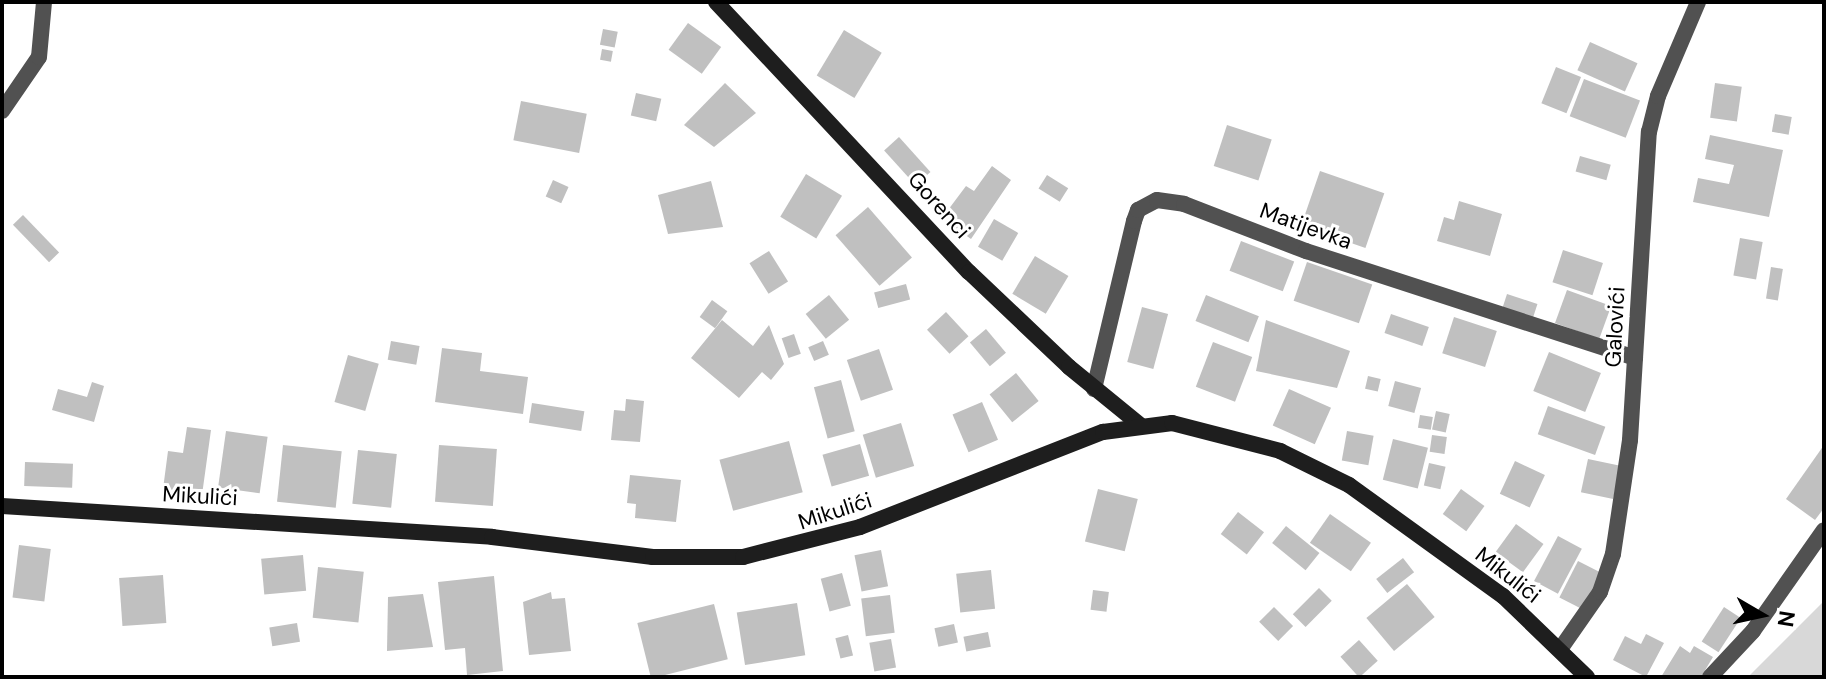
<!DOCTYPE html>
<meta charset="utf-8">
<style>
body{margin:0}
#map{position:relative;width:1826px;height:679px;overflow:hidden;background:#fff;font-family:"DM Sans",sans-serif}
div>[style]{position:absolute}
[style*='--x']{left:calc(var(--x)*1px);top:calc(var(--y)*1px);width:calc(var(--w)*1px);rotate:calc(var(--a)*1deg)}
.green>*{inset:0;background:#d8d8d8}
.building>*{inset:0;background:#c0c0c0;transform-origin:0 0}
.street>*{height:16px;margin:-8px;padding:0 8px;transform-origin:8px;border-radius:8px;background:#515151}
.secondary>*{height:16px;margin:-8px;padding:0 8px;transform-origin:8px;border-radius:8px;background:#1e1e1e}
span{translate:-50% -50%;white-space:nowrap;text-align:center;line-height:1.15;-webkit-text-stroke:6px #fff;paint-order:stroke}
.street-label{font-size:22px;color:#000}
.frame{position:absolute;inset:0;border:4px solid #000;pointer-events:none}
.north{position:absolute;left:1722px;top:575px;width:80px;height:80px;-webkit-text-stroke:6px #fff;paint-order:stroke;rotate:99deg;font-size:22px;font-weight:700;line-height:32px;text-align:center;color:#000}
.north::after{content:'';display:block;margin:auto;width:28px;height:36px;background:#000;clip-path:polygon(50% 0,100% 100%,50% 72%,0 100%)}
</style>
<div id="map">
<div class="green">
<i style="clip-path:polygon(1824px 601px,1824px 677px,1748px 677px)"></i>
</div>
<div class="building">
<i style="left:688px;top:23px;width:41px;height:33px;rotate:36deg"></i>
<i style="left:603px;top:29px;width:15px;height:16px;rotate:11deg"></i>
<i style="left:844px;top:30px;width:44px;height:53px;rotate:31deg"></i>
<i style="left:1590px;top:42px;width:52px;height:31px;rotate:24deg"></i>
<i style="left:602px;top:49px;width:11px;height:11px;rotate:10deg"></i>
<i style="left:1556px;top:67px;width:27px;height:39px;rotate:22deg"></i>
<i style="left:1584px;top:79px;width:60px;height:40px;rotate:21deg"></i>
<i style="clip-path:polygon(725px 83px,756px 113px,714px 147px,684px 125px)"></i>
<i style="left:1715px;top:83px;width:27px;height:35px;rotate:8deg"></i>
<i style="left:636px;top:93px;width:26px;height:23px;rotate:13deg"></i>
<i style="left:521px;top:101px;width:67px;height:40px;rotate:11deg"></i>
<i style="left:1775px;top:114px;width:17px;height:18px;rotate:10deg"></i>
<i style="left:1227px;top:125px;width:47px;height:43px;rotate:18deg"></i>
<i style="clip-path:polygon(1710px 135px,1783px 150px,1769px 217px,1693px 202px,1698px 178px,1729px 184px,1734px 165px,1705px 159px)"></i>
<i style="left:899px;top:137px;width:47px;height:20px;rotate:48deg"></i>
<i style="left:1580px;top:156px;width:32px;height:16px;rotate:16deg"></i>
<i style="clip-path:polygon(992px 166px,1011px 180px,971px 239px,942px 218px,966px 186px,974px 191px)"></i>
<i style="left:1320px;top:171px;width:68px;height:58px;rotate:19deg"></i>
<i style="left:806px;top:174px;width:42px;height:50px;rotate:31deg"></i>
<i style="left:1047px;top:175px;width:25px;height:16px;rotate:32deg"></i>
<i style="left:553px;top:180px;width:17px;height:18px;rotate:24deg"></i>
<i style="clip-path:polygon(711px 181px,723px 227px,668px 234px,658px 195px)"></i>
<i style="clip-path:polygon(1459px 201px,1502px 214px,1490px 256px,1437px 241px,1444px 217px,1454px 220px)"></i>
<i style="left:868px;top:207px;width:67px;height:43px;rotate:49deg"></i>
<i style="left:23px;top:215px;width:52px;height:14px;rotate:46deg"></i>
<i style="left:994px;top:219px;width:28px;height:32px;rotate:30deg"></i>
<i style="left:1740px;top:238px;width:23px;height:38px;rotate:10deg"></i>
<i style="left:1241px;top:241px;width:57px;height:32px;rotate:21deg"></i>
<i style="left:1563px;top:250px;width:42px;height:34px;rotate:18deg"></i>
<i style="left:769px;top:251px;width:36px;height:23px;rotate:58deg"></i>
<i style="left:1035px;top:256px;width:39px;height:44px;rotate:31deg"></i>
<i style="left:1307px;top:262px;width:69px;height:41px;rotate:19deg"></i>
<i style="left:1771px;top:267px;width:12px;height:32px;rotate:9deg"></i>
<i style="left:906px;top:284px;width:16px;height:33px;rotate:75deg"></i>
<i style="left:1567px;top:290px;width:47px;height:35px;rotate:20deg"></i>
<i style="left:1507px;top:294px;width:32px;height:15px;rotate:18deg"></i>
<i style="left:829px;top:295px;width:32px;height:30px;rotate:51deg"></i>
<i style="left:1206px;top:295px;width:57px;height:28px;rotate:22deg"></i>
<i style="left:712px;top:300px;width:19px;height:21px;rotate:36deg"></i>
<i style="left:1142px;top:307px;width:27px;height:57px;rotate:15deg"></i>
<i style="left:946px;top:312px;width:33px;height:26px;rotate:47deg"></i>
<i style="left:1391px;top:314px;width:40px;height:20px;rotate:19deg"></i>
<i style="left:1454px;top:317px;width:45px;height:38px;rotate:18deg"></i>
<i style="clip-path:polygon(722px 320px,753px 346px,769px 325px,784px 364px,771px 380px,762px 372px,739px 398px,691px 358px)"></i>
<i style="clip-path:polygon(1266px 320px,1350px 351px,1337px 388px,1256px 371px)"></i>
<i style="left:986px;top:329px;width:31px;height:21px;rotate:50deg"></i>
<i style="left:794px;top:334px;width:21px;height:13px;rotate:71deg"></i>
<i style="left:391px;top:341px;width:29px;height:19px;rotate:10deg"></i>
<i style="left:823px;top:341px;width:15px;height:16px;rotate:67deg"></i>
<i style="left:1213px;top:342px;width:42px;height:48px;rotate:21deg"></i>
<i style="clip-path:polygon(442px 348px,482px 353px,480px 371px,528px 377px,523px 414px,435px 402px)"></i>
<i style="left:879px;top:349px;width:43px;height:34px;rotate:71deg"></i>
<i style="left:1549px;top:352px;width:56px;height:42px;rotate:22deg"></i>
<i style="left:348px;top:355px;width:32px;height:49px;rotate:16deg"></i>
<i style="left:1016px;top:373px;width:36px;height:34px;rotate:51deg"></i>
<i style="left:1368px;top:376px;width:13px;height:13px;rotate:13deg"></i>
<i style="left:841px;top:380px;width:53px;height:28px;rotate:75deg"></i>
<i style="left:1395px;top:381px;width:27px;height:26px;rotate:15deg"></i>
<i style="clip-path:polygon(92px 382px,104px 386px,94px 422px,52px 410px,58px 389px,87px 397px)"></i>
<i style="left:1289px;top:389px;width:46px;height:40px;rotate:24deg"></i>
<i style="clip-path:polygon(626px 399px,644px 401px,640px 442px,611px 440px,614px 410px,625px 411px)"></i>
<i style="left:982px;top:402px;width:41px;height:32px;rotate:67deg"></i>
<i style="left:532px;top:403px;width:53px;height:20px;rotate:9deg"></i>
<i style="left:1548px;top:406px;width:61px;height:30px;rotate:20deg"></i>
<i style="left:1436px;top:411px;width:14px;height:19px;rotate:12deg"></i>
<i style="left:1420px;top:415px;width:13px;height:13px;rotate:9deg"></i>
<i style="left:901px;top:423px;width:45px;height:40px;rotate:73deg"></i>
<i style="clip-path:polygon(187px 427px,211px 430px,202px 495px,163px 489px,168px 451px,183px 453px)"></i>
<i style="left:226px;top:431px;width:42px;height:57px;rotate:8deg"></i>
<i style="left:1347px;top:431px;width:27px;height:30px;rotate:10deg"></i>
<i style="left:1432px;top:435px;width:15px;height:17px;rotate:8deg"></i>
<i style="left:1393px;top:439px;width:36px;height:42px;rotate:14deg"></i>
<i style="left:789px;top:441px;width:53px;height:72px;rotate:75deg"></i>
<i style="left:860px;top:444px;width:33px;height:39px;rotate:74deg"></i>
<i style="left:283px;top:445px;width:59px;height:57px;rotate:6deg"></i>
<i style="left:439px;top:445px;width:58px;height:57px;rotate:4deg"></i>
<i style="clip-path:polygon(1824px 445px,1824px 508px,1815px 520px,1786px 499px)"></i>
<i style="left:358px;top:450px;width:39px;height:54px;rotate:6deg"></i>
<i style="left:1588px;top:459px;width:33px;height:34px;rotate:12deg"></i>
<i style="left:1515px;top:461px;width:33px;height:36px;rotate:25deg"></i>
<i style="left:25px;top:462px;width:48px;height:24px;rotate:2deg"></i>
<i style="left:1429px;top:463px;width:17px;height:23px;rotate:13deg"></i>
<i style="clip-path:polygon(630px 475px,681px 480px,676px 522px,635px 518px,636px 504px,627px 503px)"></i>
<i style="left:1098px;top:489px;width:41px;height:54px;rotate:14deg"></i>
<i style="left:1461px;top:489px;width:29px;height:31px;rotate:36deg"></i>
<i style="left:1238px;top:512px;width:33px;height:28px;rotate:38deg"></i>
<i style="left:1330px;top:514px;width:50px;height:35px;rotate:35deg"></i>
<i style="left:1516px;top:524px;width:34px;height:35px;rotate:36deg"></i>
<i style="left:1286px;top:526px;width:43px;height:22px;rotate:39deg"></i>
<i style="left:1558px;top:536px;width:27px;height:51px;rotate:28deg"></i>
<i style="left:19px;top:545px;width:32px;height:53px;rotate:7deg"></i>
<i style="left:881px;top:550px;width:37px;height:27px;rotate:79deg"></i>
<i style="left:303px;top:555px;width:36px;height:42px;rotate:85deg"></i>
<i style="left:1403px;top:558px;width:18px;height:34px;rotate:52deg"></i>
<i style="left:1578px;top:561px;width:27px;height:41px;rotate:27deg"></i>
<i style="left:318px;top:567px;width:46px;height:51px;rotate:6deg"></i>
<i style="left:991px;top:570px;width:39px;height:35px;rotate:84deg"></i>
<i style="left:842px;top:573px;width:34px;height:22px;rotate:75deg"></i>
<i style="left:163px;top:575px;width:48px;height:44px;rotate:86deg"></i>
<i style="clip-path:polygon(494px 576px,503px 671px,467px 675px,465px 648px,445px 650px,438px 582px)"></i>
<i style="left:1407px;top:584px;width:43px;height:53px;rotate:50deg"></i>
<i style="left:1319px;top:588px;width:18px;height:37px;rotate:45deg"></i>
<i style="left:1093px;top:590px;width:16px;height:20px;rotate:7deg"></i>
<i style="clip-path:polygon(551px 592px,552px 599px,565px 598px,571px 651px,529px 655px,523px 602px)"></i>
<i style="clip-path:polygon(423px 594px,433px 647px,387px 651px,388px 597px)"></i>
<i style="left:890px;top:595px;width:38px;height:29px;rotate:83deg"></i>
<i style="left:797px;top:603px;width:53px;height:61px;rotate:81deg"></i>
<i style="left:714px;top:604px;width:57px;height:79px;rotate:76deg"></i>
<i style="left:1274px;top:607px;width:27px;height:21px;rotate:45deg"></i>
<i style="left:1724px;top:607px;width:20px;height:41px;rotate:33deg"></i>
<i style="left:297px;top:623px;width:19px;height:28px;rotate:81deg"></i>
<i style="left:954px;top:624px;width:19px;height:20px;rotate:78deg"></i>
<i style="left:988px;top:632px;width:15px;height:25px;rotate:79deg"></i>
<i style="clip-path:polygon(1646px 634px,1664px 643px,1646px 677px,1613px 660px,1625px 636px,1641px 644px)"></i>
<i style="left:848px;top:635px;width:21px;height:13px;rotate:76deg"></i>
<i style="left:891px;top:639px;width:29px;height:22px;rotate:80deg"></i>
<i style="left:1359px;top:640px;width:28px;height:25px;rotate:48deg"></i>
<i style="clip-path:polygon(1680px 646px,1690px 653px,1694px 646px,1713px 657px,1701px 677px,1661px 677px)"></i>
</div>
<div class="street">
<i style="--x:2;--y:111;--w:65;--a:-55.6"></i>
<i style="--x:39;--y:57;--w:55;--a:-84.8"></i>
<i style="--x:1094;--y:389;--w:173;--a:-76.6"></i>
<i style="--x:1134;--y:221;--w:12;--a:-70"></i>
<i style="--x:1138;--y:210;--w:21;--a:-28"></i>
<i style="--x:1157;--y:200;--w:27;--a:8"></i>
<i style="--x:1184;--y:204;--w:131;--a:21.1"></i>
<i style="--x:1306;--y:251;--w:346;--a:18"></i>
<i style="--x:1561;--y:648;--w:68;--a:-55.1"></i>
<i style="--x:1600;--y:592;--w:40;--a:-71.1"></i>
<i style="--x:1613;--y:554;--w:115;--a:-81.5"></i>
<i style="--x:1630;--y:440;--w:309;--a:-86.5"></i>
<i style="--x:1649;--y:132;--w:37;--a:-76"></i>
<i style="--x:1658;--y:96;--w:102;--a:-66.9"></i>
<i style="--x:1710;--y:677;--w:63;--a:-46.9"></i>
<i style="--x:1753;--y:631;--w:123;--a:-54.9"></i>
</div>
<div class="secondary">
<i style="--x:716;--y:2;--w:370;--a:46.9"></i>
<i style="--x:969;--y:272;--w:138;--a:43.5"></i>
<i style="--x:1069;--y:367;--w:92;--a:39.2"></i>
<i style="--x:2;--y:506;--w:491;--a:3.6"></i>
<i style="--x:492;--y:537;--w:162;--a:7.1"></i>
<i style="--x:653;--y:557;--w:90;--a:0"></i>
<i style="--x:743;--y:557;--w:121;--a:-14.4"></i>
<i style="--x:860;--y:527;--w:261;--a:-21.4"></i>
<i style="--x:1103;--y:432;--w:70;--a:-7.4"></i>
<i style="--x:1172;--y:423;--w:112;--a:14.5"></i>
<i style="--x:1280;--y:451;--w:77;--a:26.2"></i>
<i style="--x:1349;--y:485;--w:190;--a:35.8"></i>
<i style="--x:1503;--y:596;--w:117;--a:44"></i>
</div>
<div class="street-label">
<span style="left:939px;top:205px;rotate:48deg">Gorenci</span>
<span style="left:1306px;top:226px;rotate:20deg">Matijevka</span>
<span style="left:1615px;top:327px;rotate:-87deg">Galovići</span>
<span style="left:200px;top:496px;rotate:3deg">Mikulići</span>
<span style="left:835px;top:511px;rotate:-18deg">Mikulići</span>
<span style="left:1508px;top:575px;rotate:38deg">Mikulići</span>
</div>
<div class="frame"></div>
<div class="north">N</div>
</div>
